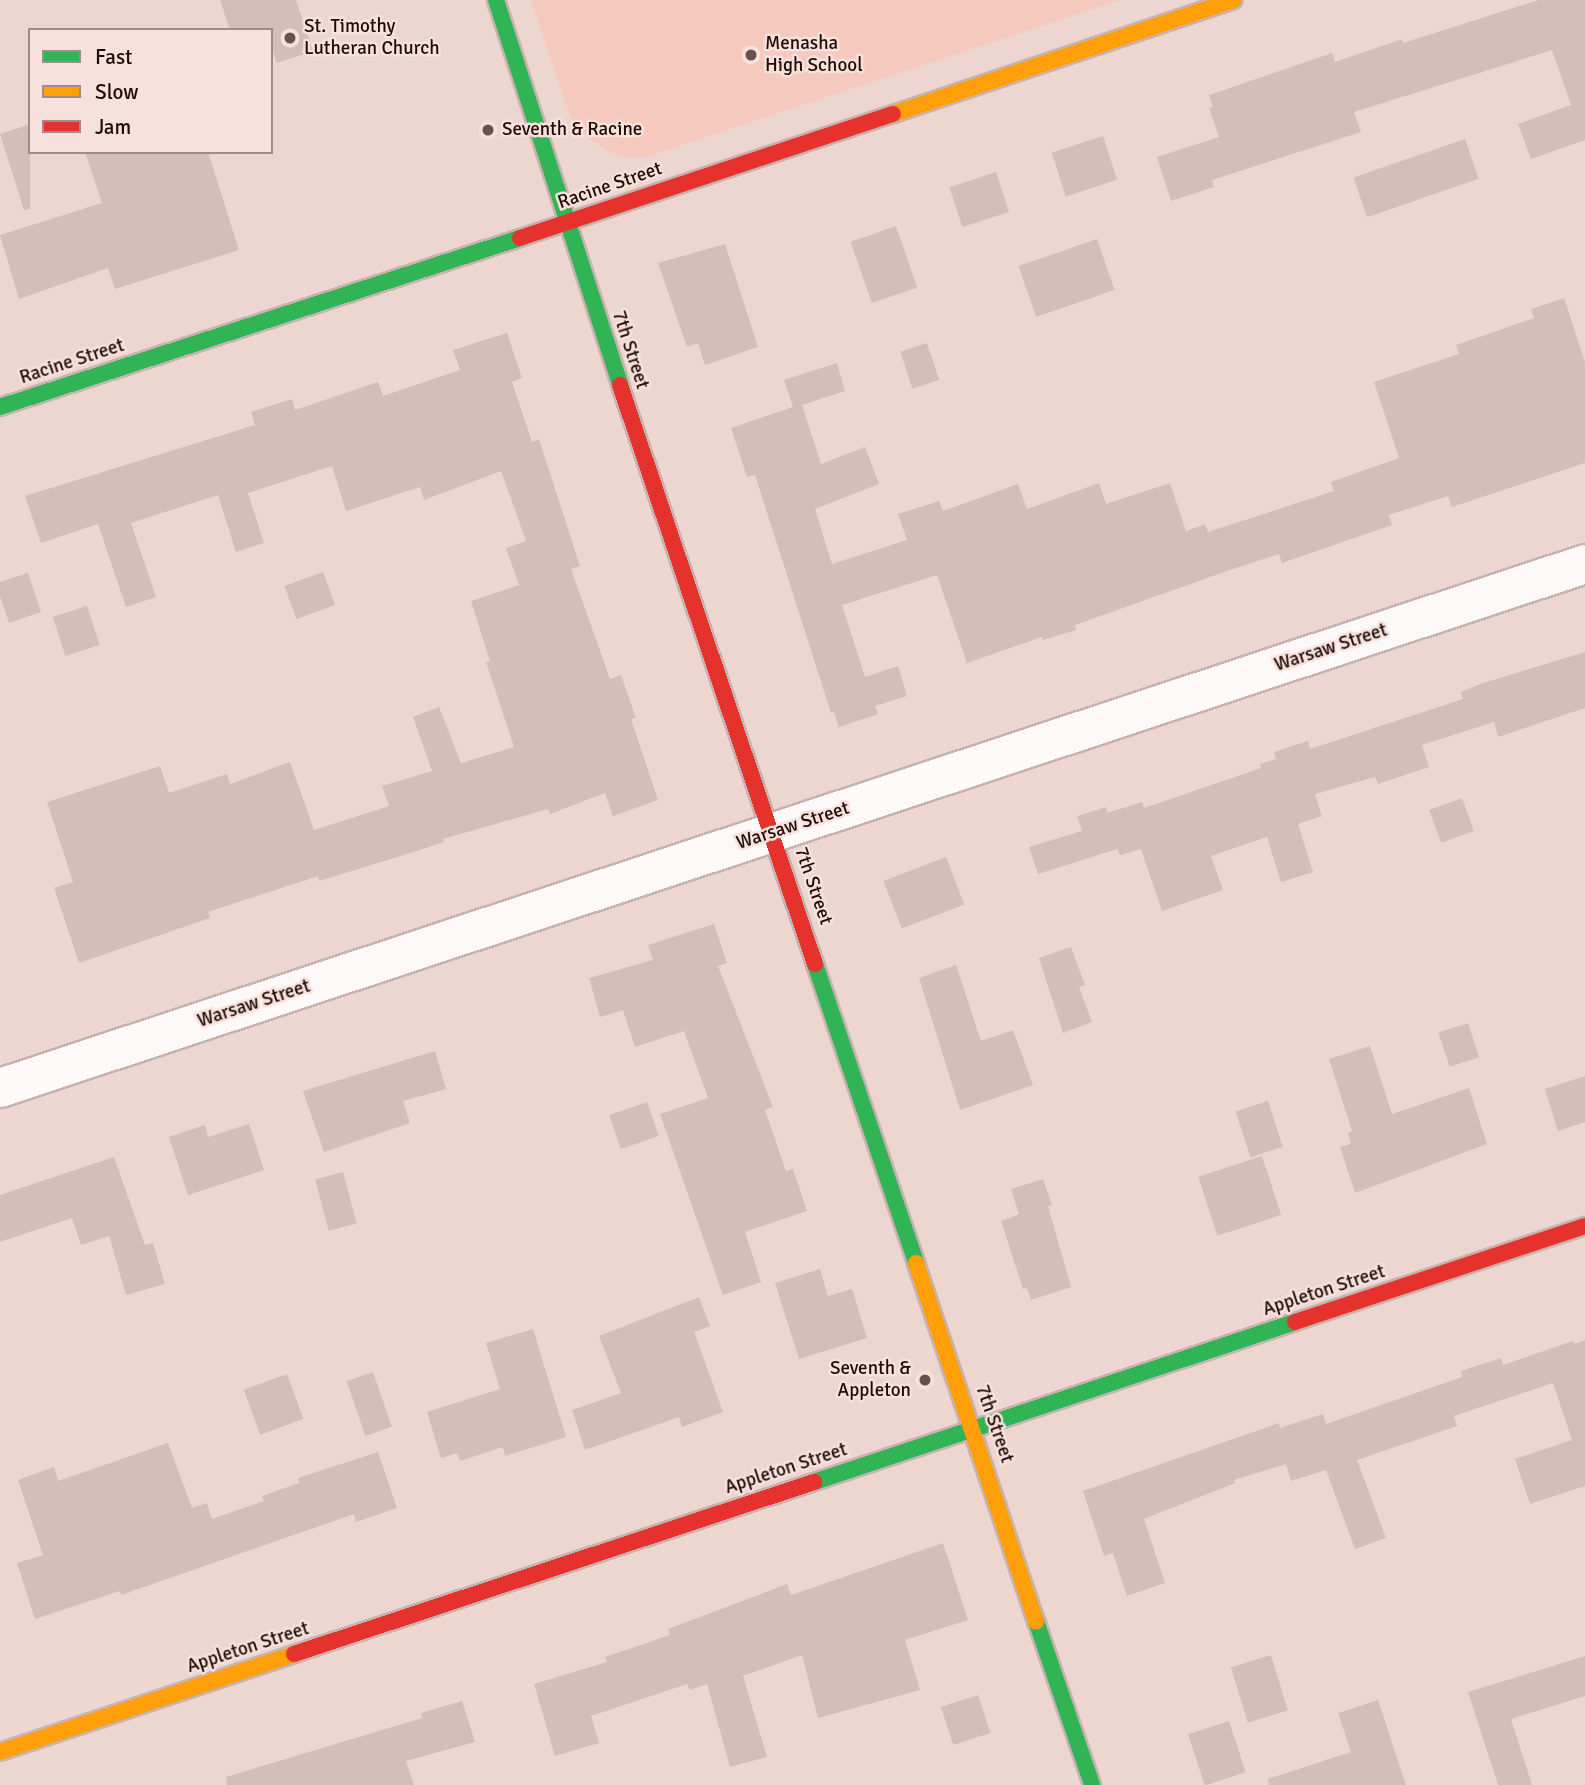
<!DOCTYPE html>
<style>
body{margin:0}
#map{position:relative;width:1585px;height:1785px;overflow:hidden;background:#edd6d0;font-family:Signika,sans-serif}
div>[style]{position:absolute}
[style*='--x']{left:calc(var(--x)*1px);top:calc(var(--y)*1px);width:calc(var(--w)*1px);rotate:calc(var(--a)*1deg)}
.built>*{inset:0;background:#f6c9be}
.building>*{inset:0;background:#d6beb8;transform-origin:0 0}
.roads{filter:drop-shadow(2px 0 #c7b3af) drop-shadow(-2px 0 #c7b3af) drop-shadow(0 2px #c7b3af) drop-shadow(0 -2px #c7b3af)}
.street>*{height:38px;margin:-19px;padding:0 19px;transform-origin:19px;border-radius:19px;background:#fcf9f8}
.fast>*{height:16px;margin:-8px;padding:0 8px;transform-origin:8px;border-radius:8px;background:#30b455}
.slow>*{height:16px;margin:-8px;padding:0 8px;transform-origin:8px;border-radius:8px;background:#ff9f0a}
.jam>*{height:16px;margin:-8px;padding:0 8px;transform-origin:8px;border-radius:8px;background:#e5322d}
.dots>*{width:19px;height:19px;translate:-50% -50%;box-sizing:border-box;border:4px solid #f7e1dc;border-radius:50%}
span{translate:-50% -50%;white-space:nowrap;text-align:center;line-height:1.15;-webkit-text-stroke:5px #f7e1dc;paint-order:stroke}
.poi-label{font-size:19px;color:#1e0c08}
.left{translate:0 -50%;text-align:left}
.right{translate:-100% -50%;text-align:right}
.street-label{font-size:19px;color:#1e0c08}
.legend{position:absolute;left:28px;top:28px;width:245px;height:126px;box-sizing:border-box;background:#f7e1dc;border:2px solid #a08c87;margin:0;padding:9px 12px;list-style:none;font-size:21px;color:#1e0c08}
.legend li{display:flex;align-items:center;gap:14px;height:35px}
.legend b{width:35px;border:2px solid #a08c87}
</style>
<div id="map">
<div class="built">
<i style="clip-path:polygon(531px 0,1120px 0,646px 157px,624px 157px,609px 152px,579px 131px,568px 110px)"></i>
</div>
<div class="building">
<i style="clip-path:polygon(220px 0,296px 0,313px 51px,277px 63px,271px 45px,271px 30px,230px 30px)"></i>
<i style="clip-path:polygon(1539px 0,1585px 0,1585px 140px,1531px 159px,1518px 124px,1571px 105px,1552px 50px,1354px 112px,1361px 132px,1212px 180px,1214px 187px,1171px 201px,1157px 157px,1219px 137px,1209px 108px,1213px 107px,1209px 95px,1332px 53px,1335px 62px,1402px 39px,1403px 43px)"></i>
<i style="clip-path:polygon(30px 124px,30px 209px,24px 210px,0 134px)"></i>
<i style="left:1103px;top:136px;width:46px;height:54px;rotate:72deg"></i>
<i style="left:1465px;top:139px;width:42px;height:118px;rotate:71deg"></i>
<i style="clip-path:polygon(85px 152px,208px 152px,239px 250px,115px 289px,108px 268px,19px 299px,0 235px,102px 203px)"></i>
<i style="left:996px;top:172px;width:42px;height:49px;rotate:72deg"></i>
<i style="left:896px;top:226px;width:65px;height:48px;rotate:71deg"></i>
<i style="left:1097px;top:239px;width:54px;height:83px;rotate:71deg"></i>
<i style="clip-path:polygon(725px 244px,758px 347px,705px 365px,698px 343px,687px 347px,658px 263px)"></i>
<i style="clip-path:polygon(1564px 298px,1585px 362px,1585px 463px,1452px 507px,1448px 496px,1389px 515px,1392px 525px,1282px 563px,1279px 554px,1227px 571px,1075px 625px,1076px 630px,1043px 640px,1042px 637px,967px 663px,937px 575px,842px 605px,865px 677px,898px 666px,907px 696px,875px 706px,878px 714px,839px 727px,834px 712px,831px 713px,755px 475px,747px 477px,731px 428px,793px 407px,784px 380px,837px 363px,845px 391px,802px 405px,821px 464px,865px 447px,879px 484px,815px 509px,832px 564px,907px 540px,898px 514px,939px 501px,943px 511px,1018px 484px,1027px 509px,1099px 483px,1106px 504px,1170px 483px,1186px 531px,1205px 524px,1208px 532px,1334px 491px,1331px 482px,1399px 458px,1374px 382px,1459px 354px,1456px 345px,1534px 318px,1531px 309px)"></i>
<i style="clip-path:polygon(507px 333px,522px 378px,512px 382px,532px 442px,539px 439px,580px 566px,571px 569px,610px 679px,621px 675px,636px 718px,631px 719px,658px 800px,613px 816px,605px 793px,550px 814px,548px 809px,443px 839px,444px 842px,404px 855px,319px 881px,318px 876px,208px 912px,210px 918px,79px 963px,54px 888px,73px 882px,47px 802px,160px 766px,169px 793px,227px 774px,230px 784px,290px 762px,314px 830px,389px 806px,382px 786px,432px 771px,413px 717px,439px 707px,461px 763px,514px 747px,486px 662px,490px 661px,471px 601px,519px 585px,506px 548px,526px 541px,501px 471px,424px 500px,420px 487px,346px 511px,332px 466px,248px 493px,264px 543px,236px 552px,218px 495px,131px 523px,156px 597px,126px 607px,98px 524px,41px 543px,25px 496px,255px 425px,251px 412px,292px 399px,295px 410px,378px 382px,383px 396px,460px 370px,453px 350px)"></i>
<i style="left:927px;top:343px;width:39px;height:28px;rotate:72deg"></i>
<i style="left:323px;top:572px;width:35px;height:41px;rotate:70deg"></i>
<i style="clip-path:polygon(28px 573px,41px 612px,9px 623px,0 596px,0 582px)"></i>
<i style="left:87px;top:606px;width:41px;height:36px;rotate:72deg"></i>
<i style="clip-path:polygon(1585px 652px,1585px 708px,1498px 737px,1494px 722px,1422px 745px,1429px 767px,1378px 784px,1375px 777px,1315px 794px,1322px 816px,1298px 824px,1313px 872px,1281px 882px,1267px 837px,1211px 856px,1223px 890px,1162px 911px,1141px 849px,1120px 855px,1117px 849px,1038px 874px,1029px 847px,1082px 831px,1077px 816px,1106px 807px,1107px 813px,1142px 802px,1144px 808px,1261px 768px,1260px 764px,1276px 759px,1274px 752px,1308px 741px,1310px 749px,1463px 699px,1461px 692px,1480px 684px)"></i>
<i style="left:1462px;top:798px;width:35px;height:35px;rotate:70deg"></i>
<i style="left:946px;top:857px;width:51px;height:67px;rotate:69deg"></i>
<i style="clip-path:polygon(714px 924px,727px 963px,718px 966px,773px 1107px,765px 1110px,786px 1171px,793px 1169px,807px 1211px,745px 1232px,761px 1282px,723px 1295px,660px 1114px,708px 1098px,684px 1031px,635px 1047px,623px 1010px,600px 1017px,589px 978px,653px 960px,648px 945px)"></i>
<i style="clip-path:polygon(1071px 947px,1085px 985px,1079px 987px,1092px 1022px,1063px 1033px,1039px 958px)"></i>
<i style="clip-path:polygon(956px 965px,981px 1041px,1013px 1030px,1033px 1085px,960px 1110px,919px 978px)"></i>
<i style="left:1468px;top:1023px;width:36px;height:31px;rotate:72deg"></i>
<i style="clip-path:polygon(1370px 1046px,1392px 1114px,1469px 1088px,1487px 1144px,1355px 1193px,1340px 1147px,1351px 1144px,1348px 1133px,1352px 1131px,1329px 1059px)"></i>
<i style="clip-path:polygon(435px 1051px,446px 1089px,403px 1101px,410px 1123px,324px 1152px,303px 1091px)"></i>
<i style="clip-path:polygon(1585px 1076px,1585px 1122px,1558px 1131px,1545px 1089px)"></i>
<i style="left:1268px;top:1101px;width:48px;height:34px;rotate:72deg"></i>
<i style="left:647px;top:1102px;width:36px;height:40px;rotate:71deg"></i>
<i style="clip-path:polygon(249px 1124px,264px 1170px,188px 1195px,169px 1137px,205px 1125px,208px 1137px)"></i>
<i style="left:1262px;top:1156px;width:62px;height:67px;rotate:72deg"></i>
<i style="clip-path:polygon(114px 1157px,145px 1245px,153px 1243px,165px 1284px,126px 1295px,109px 1236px,81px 1245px,72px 1218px,0 1242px,0 1195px)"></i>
<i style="left:343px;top:1172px;width:53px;height:29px;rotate:75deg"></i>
<i style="clip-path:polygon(1043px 1179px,1052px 1205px,1048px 1206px,1071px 1287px,1031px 1300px,1027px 1288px,1023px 1289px,1001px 1221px,1019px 1214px,1011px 1189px)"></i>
<i style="clip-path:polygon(820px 1269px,828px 1296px,852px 1289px,867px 1338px,799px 1359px,775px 1283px)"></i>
<i style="clip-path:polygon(699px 1297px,710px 1326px,694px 1332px,723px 1412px,682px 1427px,679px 1417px,585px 1450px,572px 1410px,621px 1393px,599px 1336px)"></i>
<i style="clip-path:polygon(533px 1329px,566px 1437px,505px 1456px,503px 1447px,460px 1461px,457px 1453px,441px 1458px,427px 1412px,500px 1389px,486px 1343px)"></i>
<i style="clip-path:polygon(1585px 1340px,1585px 1486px,1530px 1504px,1515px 1459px,1572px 1440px,1553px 1383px,1454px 1416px,1457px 1426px,1357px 1460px,1386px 1538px,1355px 1549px,1326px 1470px,1291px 1481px,1286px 1464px,1234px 1480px,1235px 1483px,1144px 1519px,1165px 1583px,1127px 1596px,1113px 1553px,1104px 1556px,1083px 1491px,1279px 1423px,1280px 1428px,1323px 1414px,1326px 1424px,1462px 1377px,1461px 1371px,1501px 1358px,1503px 1365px,1573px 1341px,1574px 1344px)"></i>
<i style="left:373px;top:1372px;width:58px;height:28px;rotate:71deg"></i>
<i style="left:287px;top:1374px;width:48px;height:46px;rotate:70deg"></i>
<i style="clip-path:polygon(168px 1443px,192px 1508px,207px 1503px,212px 1519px,264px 1501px,262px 1496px,299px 1483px,298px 1478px,378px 1452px,397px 1508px,356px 1522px,354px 1514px,121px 1595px,120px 1591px,35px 1619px,17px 1563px,43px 1555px,18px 1480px,54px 1467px,58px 1481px)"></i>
<i style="clip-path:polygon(943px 1543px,968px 1620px,905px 1640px,920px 1690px,818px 1718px,802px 1655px,743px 1676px,767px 1757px,730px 1767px,707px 1684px,690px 1690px,687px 1684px,591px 1716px,599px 1743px,555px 1756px,534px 1684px,607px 1662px,605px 1657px,670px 1635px,668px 1629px,787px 1584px,791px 1595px)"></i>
<i style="left:1271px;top:1655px;width:58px;height:42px;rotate:73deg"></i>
<i style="clip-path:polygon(1585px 1656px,1585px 1696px,1511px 1719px,1532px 1785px,1498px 1785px,1468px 1692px)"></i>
<i style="left:978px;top:1695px;width:40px;height:39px;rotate:72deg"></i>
<i style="clip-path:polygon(1378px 1700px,1406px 1785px,1269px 1785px,1268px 1779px,1351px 1752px,1338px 1713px)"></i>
<i style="clip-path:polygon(462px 1701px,475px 1742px,406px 1761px,414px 1785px,227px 1785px,226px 1777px,422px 1718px,421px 1713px)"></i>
<i style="left:1229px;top:1721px;width:54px;height:43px;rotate:72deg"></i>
</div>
<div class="roads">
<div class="street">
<i style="--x:0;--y:1088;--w:1669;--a:-18.29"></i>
</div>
<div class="fast">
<i style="--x:496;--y:0;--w:404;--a:72.1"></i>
<i style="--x:0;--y:407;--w:547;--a:-18"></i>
<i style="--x:815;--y:964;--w:316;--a:71.3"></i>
<i style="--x:814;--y:1482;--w:507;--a:-18.4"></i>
<i style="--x:1036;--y:1621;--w:173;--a:71.1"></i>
</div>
<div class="slow">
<i style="--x:893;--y:114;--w:359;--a:-18.5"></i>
<i style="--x:916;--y:1263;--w:378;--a:71.5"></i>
<i style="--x:0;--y:1752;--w:310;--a:-18.4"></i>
</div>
<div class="jam">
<i style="--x:520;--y:238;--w:393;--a:-18.4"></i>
<i style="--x:620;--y:385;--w:611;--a:71.39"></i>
<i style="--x:1295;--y:1322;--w:305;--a:-18.3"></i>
<i style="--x:294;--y:1654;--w:548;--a:-18.3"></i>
</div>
</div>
<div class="dots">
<i style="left:290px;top:38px;background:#66534e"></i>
<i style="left:751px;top:55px;background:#66534e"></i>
<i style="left:488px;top:130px;background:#66534e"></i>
<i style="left:925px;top:1380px;background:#66534e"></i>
</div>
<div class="poi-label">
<span class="left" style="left:304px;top:38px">St. Timothy<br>Lutheran Church</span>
<span class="left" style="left:765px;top:55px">Menasha<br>High School</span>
<span class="left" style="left:502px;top:130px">Seventh &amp; Racine</span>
<span class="right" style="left:911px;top:1380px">Seventh &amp;<br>Appleton</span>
</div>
<div class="street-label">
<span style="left:610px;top:186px;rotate:-19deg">Racine Street</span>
<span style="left:630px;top:350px;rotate:72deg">7th Street</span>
<span style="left:72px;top:362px;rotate:-18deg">Racine Street</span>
<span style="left:1331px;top:648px;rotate:-18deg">Warsaw Street</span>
<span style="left:793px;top:826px;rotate:-18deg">Warsaw Street</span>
<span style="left:813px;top:886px;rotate:71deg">7th Street</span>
<span style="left:254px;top:1004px;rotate:-18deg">Warsaw Street</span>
<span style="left:1324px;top:1291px;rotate:-18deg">Appleton Street</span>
<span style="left:994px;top:1424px;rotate:71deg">7th Street</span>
<span style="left:786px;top:1469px;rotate:-18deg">Appleton Street</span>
<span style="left:248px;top:1648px;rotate:-18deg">Appleton Street</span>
</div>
<ul class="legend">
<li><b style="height:9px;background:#30b455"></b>Fast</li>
<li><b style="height:9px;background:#ff9f0a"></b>Slow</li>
<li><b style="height:9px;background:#e5322d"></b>Jam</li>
</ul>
</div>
